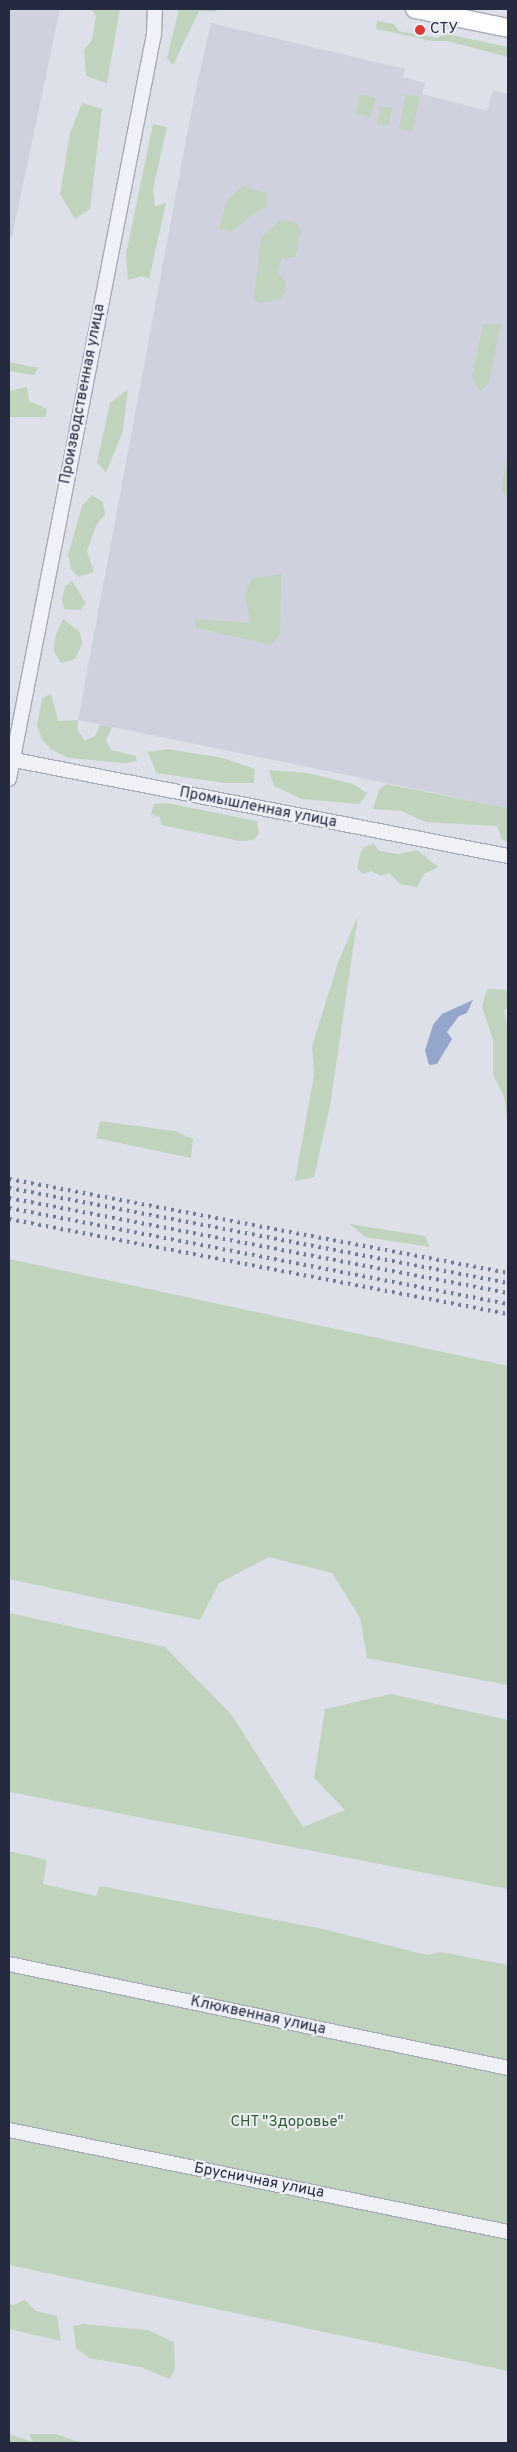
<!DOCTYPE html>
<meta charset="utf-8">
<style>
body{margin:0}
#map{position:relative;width:517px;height:2452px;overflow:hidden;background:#dde0e8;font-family:Overpass,sans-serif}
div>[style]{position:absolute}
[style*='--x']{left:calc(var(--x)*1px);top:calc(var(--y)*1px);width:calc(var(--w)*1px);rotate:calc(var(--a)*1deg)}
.built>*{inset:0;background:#cfd2de}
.green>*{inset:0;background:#bfd3bd;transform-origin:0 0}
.water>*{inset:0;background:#94a6cc}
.roads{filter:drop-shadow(1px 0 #a6a9b6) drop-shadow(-1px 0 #a6a9b6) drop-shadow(0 1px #a6a9b6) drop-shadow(0 -1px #a6a9b6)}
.minor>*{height:14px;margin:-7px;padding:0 7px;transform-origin:7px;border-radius:7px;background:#f0f1f6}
.major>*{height:18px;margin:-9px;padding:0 9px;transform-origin:9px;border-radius:9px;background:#fff}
.rail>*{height:4px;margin-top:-2px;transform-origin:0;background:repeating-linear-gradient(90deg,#757b93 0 2.5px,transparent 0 7.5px)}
.dots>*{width:14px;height:14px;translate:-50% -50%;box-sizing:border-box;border:2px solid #edeff6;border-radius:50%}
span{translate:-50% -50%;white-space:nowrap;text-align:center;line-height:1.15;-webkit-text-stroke:4px #edeff6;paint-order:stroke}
.poi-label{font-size:15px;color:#252a40}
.left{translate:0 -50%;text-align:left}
.street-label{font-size:15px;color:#252a40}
.park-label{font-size:15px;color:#325d31}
.frame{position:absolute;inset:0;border:10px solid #252a40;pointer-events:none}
</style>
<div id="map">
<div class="built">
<i style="clip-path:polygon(9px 9px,60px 9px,12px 237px,9px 236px)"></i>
<i style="clip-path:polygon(211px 23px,405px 69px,403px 77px,425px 83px,422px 94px,487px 111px,493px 90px,508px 94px,508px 808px,78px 720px,194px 97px)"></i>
</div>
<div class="green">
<i style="clip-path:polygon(91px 9px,120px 9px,107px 83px,86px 76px,84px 50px,92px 40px,96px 16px)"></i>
<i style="clip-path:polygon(179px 9px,217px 9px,216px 12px,199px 11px,173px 65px,167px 58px)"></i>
<i style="clip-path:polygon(377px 21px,394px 24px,399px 31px,437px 38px,446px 34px,508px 47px,508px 57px,448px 41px,433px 41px,376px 29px)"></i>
<i style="left:360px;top:94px;width:16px;height:20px;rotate:14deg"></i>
<i style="left:406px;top:94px;width:14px;height:35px;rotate:12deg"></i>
<i style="clip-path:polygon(82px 103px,102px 109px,90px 209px,75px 219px,60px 194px,70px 133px)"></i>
<i style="left:380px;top:106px;width:12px;height:18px;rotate:9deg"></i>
<i style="clip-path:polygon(153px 124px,167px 127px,153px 189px,155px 206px,166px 203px,149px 279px,142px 276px,128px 280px,126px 254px)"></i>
<i style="clip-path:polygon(243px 186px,267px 193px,267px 207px,247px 218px,233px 231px,219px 229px,227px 200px)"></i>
<i style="clip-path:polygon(281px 219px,297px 223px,301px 231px,295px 257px,282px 258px,278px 273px,286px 282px,285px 293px,278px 300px,260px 303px,254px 298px,261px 238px)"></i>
<i style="clip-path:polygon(483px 324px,501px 324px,488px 385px,479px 391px,472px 376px)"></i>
<i style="clip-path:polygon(9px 362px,38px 368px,34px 375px,9px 371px)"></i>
<i style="clip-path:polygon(27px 387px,29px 401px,47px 409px,46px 417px,9px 417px,9px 391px)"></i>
<i style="clip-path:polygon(128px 389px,123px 431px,106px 473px,97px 462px,110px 403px)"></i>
<i style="clip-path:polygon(508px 454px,508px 496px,503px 494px,502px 485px)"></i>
<i style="clip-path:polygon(92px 495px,103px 502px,105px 514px,96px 526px,87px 551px,94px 572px,79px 577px,71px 569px,68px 555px,82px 506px)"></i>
<i style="clip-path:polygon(281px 574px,280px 634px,271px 645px,196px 628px,195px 619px,250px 623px,245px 593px,253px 578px)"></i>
<i style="clip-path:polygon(72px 581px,86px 603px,80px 610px,64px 609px,62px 599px,65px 586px)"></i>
<i style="clip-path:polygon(63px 619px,80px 632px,82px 644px,75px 659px,61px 663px,54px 652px,55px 637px)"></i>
<i style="clip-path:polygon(51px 694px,58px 721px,78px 720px,77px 730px,85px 741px,95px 736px,100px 725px,112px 727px,106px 740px,111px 750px,136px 756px,137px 761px,124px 763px,69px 758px,52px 750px,42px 739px,37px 726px,42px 698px)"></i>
<i style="clip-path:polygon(168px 749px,223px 758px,255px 769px,254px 783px,225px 783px,156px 773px,148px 752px)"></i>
<i style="clip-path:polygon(269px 770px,307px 773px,353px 784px,367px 793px,360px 804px,302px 799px,274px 786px)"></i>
<i style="clip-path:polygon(386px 784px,508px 808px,508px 842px,502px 839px,497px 826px,426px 822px,401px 811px,373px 809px,379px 790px)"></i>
<i style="clip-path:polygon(166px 803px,257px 821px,259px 834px,253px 840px,240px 841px,161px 825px,160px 817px,151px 814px,154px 804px)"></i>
<i style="clip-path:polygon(374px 844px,379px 851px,399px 854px,417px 850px,438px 867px,424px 874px,417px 887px,400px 884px,389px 873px,381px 876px,371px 871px,363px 874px,357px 868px,360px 854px,364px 847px)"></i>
<i style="clip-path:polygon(358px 916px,330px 1106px,314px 1177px,295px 1181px,314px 1075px,312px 1046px,339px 960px)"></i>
<i style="clip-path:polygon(487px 989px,508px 990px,508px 1008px,504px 1010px,508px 1032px,508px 1125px,504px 1096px,493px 1075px,493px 1040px,482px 1007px)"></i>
<i style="clip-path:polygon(100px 1121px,175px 1131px,193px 1139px,191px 1158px,96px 1138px)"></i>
<i style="clip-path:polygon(350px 1224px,425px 1236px,430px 1247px,365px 1237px)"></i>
<i style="clip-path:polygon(9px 1259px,508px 1366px,508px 1685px,367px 1658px,360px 1618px,332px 1573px,269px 1557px,219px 1583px,200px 1620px,9px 1579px)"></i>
<i style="clip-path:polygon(9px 1613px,165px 1647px,231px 1714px,303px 1827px,345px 1810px,314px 1778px,325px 1709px,391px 1694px,508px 1720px,508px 1889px,10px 1792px)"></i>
<i style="clip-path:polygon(9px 1851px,47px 1860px,43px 1884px,96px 1896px,100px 1886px,323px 1929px,427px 1955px,441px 1952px,508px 1965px,508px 2371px,9px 2265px)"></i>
<i style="clip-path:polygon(25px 2300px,36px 2311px,57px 2316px,61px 2341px,9px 2329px,9px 2303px,13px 2305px)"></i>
<i style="clip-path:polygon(84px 2324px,148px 2330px,174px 2342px,175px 2368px,170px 2379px,140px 2367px,89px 2358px,76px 2348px,73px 2326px)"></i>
<i style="clip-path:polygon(9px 2434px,33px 2442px,29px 2434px,56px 2434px,82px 2443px,9px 2443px)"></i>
</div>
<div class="water">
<i style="clip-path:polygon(473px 1000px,467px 1013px,459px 1016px,447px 1032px,452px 1039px,437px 1064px,429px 1065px,425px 1050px,433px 1025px,442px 1014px)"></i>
</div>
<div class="roads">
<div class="minor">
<i style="--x:9;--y:759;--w:508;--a:11"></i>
<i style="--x:9;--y:779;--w:759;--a:-78.99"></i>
<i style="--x:154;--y:34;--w:25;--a:-88"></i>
<i style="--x:9;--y:1964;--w:510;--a:11.77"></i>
<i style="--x:9;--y:2130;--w:509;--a:11.55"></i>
</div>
<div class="major">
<i style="--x:415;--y:9;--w:95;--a:11.5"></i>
</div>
</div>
<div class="rail">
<i style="--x:9;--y:1179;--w:508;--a:10.67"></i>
<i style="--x:9;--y:1188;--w:508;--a:10.78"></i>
<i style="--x:9;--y:1198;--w:508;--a:10.78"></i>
<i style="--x:9;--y:1208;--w:508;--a:10.89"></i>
<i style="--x:9;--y:1219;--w:508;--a:10.78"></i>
</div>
<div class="dots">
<i style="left:420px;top:30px;background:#da3936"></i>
</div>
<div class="poi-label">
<span class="left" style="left:430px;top:30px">СТУ</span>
</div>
<div class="street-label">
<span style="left:83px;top:394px;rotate:-79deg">Производственная улица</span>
<span style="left:258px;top:808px;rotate:11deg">Промышленная улица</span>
<span style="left:258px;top:2016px;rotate:12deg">Клюквенная улица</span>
<span style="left:259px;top:2181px;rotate:11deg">Брусничная улица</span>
</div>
<div class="park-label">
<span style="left:287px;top:2123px">СНТ "Здоровье"</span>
</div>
<div class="frame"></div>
</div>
